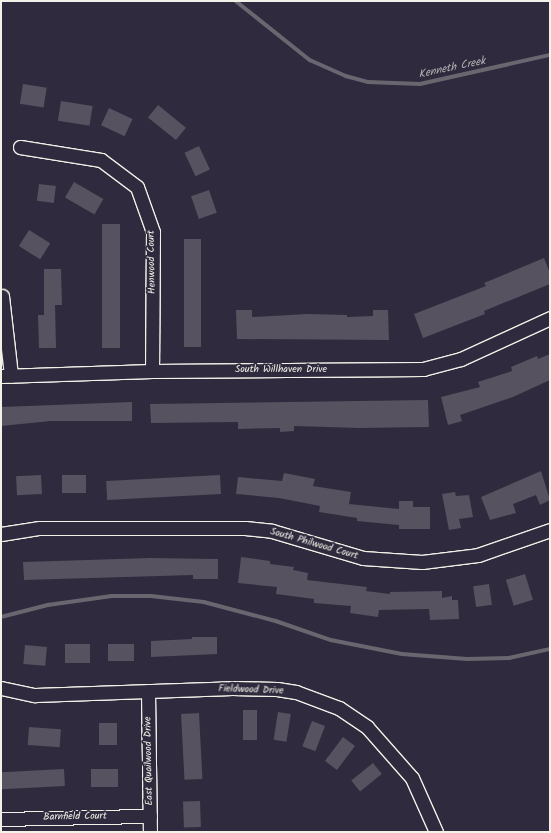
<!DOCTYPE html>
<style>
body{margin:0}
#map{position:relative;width:551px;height:833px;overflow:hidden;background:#2f2a3d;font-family:Kalam,sans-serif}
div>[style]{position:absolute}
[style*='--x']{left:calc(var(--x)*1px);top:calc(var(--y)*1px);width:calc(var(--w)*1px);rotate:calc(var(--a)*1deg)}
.stream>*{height:3.5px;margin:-1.75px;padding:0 1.75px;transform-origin:1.75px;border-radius:1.75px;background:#6a6670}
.building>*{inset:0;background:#56525f;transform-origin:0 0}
.roads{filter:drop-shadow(1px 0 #f4f1e8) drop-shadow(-1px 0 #f4f1e8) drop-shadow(0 1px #f4f1e8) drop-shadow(0 -1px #f4f1e8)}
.minor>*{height:13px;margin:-6.5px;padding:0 6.5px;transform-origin:6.5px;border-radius:6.5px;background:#2f2a3d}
span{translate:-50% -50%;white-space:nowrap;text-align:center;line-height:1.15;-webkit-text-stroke:3.5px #2f2a3d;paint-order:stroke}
.street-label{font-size:10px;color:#f4f1e8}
.water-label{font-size:11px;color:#b6b2b2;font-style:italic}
.frame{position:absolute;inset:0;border:2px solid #f4f1e8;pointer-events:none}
</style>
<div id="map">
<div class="stream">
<i style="--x:236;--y:1;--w:95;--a:38.6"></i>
<i style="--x:310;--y:60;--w:39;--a:24"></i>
<i style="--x:346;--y:76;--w:23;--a:15"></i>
<i style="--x:368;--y:82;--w:52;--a:2.2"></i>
<i style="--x:420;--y:84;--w:133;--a:-12.6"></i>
<i style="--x:1;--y:617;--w:49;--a:-14.3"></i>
<i style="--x:48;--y:605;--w:64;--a:-8.1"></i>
<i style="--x:111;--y:596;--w:40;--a:0"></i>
<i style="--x:151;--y:596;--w:53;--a:6.5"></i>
<i style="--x:204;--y:602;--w:74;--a:14.8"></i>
<i style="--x:276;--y:621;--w:58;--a:19.1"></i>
<i style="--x:331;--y:640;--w:72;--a:11.2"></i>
<i style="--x:402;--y:654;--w:65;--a:4.4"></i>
<i style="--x:467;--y:659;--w:42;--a:-1.4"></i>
<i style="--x:509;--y:658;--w:42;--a:-12.4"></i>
</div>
<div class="building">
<i style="left:23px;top:84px;width:24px;height:20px;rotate:9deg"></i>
<i style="left:61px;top:101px;width:32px;height:20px;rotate:9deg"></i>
<i style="left:158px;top:105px;width:36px;height:16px;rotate:39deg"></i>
<i style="left:109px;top:108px;width:26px;height:19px;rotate:25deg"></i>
<i style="left:199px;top:146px;width:26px;height:16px;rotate:65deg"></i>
<i style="left:74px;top:182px;width:34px;height:18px;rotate:30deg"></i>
<i style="left:39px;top:184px;width:17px;height:17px;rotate:7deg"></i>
<i style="left:209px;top:190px;width:24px;height:19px;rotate:71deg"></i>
<i style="left:120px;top:224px;width:124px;height:18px;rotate:90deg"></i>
<i style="left:29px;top:230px;width:25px;height:19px;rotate:32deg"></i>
<i style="left:184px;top:239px;width:17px;height:108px"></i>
<i style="clip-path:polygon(544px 258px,550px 273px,550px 284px,484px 311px,485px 314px,423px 338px,414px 314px,486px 286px,484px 283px)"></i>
<i style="clip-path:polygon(44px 269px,61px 269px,62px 305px,55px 305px,56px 348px,39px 348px,38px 315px,44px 315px)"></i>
<i style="clip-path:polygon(236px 310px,252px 310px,252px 317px,308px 314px,347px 315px,347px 317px,373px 316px,373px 310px,388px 310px,389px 340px,237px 339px)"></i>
<i style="clip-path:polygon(550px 354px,550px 380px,513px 397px,460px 415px,462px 421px,448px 425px,441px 397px,480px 387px,478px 382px,512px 371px,511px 367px,537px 356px,538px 359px)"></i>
<i style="clip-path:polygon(428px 400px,429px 427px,359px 428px,294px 426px,294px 431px,280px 432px,280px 428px,238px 429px,238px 422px,151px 423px,150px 404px)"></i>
<i style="clip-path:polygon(132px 402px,132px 421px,51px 421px,1px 426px,1px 407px)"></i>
<i style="clip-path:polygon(541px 471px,550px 500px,540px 505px,536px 495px,513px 504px,516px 513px,490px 520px,481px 497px)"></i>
<i style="clip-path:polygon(284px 473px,315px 479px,313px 486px,351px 492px,349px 504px,399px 509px,399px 501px,413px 501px,413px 507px,430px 507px,430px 529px,399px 529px,399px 525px,357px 521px,357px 518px,319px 512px,320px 506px,279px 498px,236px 494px,238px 477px,282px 481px)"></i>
<i style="left:41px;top:475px;width:19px;height:25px;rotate:87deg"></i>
<i style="left:62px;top:475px;width:24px;height:18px"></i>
<i style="left:220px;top:475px;width:19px;height:114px;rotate:87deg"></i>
<i style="clip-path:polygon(455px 492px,456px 496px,469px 495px,473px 517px,459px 519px,461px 528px,449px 530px,442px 494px)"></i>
<i style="clip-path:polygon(241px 557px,270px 561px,270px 564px,294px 567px,293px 570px,308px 573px,307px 580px,367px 587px,366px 591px,390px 594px,390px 592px,442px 591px,442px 598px,452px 596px,452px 600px,458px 600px,459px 619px,430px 620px,429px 609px,379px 610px,378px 617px,350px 613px,351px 606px,314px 603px,314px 599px,276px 594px,277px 587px,238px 583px)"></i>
<i style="clip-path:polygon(150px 558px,218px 559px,218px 579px,193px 579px,193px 575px,24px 580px,23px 562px)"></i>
<i style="left:525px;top:574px;width:27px;height:20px;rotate:73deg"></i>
<i style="left:489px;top:584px;width:21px;height:16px;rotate:82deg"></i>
<i style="clip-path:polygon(192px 637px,217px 637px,217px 654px,151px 657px,151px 641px,192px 639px)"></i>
<i style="left:65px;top:644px;width:25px;height:19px"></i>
<i style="left:108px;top:644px;width:26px;height:17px"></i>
<i style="left:25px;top:645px;width:22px;height:19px;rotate:5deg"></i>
<i style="left:243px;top:710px;width:14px;height:30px"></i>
<i style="left:278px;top:712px;width:13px;height:28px;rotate:9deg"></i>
<i style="left:199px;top:713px;width:66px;height:18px;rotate:87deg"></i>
<i style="left:312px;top:721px;width:14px;height:27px;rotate:21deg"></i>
<i style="left:99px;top:723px;width:18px;height:22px"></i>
<i style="left:29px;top:727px;width:32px;height:18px;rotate:4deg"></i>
<i style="left:343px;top:737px;width:15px;height:30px;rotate:37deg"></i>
<i style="left:373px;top:763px;width:14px;height:28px;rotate:51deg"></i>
<i style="left:64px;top:769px;width:17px;height:63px;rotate:87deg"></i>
<i style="left:91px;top:769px;width:27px;height:18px"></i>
<i style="left:200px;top:801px;width:26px;height:17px;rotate:88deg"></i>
</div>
<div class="roads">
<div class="minor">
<i style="--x:20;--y:147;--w:82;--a:9.1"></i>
<i style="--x:101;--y:160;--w:45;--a:36.9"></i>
<i style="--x:137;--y:187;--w:48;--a:70.4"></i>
<i style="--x:153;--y:232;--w:139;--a:90.4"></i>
<i style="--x:2;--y:296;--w:80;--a:83.5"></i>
<i style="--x:1;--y:376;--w:151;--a:-1.9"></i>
<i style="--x:152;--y:371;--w:271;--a:-0.4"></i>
<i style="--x:423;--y:369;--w:39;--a:-15"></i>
<i style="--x:461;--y:359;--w:98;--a:-24.7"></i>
<i style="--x:1;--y:534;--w:39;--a:-9"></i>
<i style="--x:40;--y:528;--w:205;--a:0"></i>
<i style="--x:245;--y:528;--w:27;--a:6"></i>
<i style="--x:272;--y:531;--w:95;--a:16.5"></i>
<i style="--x:363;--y:558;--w:59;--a:3.9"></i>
<i style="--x:422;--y:562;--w:56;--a:-7.1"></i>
<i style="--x:478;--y:555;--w:76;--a:-19.1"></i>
<i style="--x:1;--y:688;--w:35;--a:12"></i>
<i style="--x:35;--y:695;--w:197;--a:-2"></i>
<i style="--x:232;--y:688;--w:45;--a:1.3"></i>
<i style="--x:277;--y:689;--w:19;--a:9"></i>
<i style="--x:296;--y:692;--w:46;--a:20.4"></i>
<i style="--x:339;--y:708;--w:34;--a:34"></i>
<i style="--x:367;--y:727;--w:68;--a:48.6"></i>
<i style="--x:412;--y:778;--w:59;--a:66"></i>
<i style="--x:148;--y:691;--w:141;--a:89.2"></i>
<i style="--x:1;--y:819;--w:149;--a:-1.2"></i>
</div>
</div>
<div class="street-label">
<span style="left:152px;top:262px;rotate:-91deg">Henwood Court</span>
<span style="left:281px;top:370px">South Willhaven Drive</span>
<span style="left:314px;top:544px;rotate:16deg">South Philwood Court</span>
<span style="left:251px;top:690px;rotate:2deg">Fieldwood Drive</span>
<span style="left:149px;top:761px;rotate:-91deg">East Quailwood Drive</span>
<span style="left:75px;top:817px;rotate:-1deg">Barnfield Court</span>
</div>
<div class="water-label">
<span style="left:452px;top:68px;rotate:-12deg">Kenneth Creek</span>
</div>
<div class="frame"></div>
</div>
